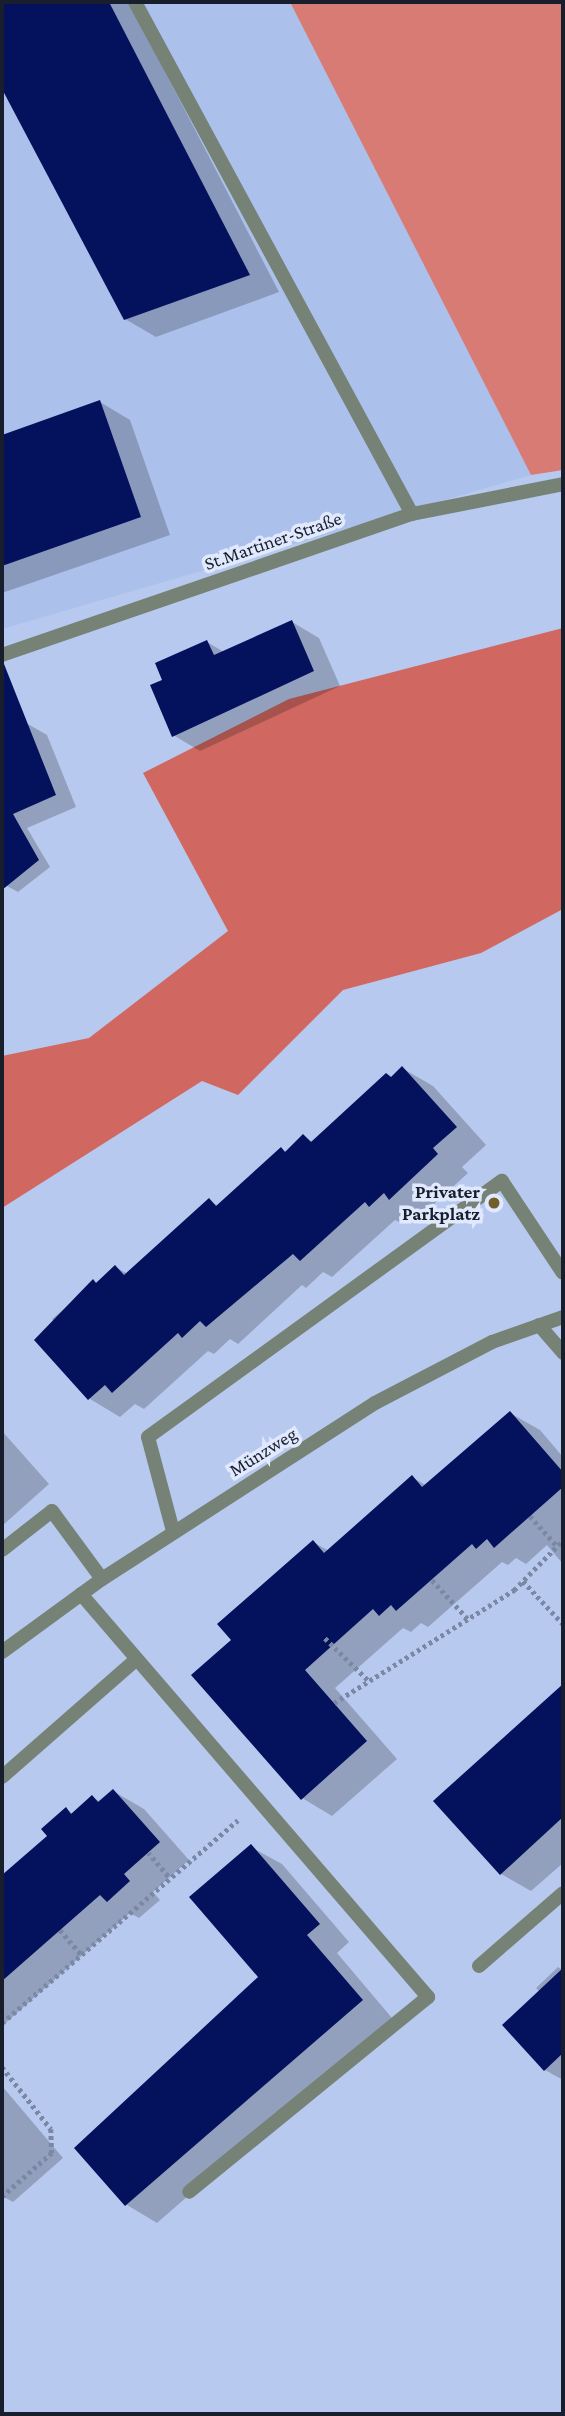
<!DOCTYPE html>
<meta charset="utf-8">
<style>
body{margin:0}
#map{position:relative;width:565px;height:2416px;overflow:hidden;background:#b7c9ee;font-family:"Crimson Pro",serif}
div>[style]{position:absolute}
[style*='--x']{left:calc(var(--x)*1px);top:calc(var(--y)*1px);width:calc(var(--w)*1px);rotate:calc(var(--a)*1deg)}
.built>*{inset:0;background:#acc0ec}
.green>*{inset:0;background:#d77b74}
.forest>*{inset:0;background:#d06861}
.shadow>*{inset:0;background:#0003}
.building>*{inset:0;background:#04115d}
.path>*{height:4.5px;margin-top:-2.25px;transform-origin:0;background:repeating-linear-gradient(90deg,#7b88a5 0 3.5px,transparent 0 7px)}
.service>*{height:14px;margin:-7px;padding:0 7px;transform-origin:7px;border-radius:7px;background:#758275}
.minor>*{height:14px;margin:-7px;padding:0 7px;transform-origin:7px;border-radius:7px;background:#758275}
.dots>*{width:19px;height:19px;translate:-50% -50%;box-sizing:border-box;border:4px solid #e0e9fd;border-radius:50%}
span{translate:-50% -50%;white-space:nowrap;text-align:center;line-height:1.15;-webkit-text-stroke:7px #e0e9fd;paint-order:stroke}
.street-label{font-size:19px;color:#181e2c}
.poi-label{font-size:19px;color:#181e2c;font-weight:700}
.right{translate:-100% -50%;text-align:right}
.frame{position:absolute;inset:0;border:4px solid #181e2c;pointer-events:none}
</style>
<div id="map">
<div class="built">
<i style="clip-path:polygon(2px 2px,290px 2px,531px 475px,2px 629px)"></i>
</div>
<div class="green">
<i style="clip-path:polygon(290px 2px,563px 2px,563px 470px,531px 475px)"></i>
</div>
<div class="forest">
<i style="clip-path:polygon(563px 628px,563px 909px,481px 953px,343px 990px,238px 1095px,202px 1081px,2px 1208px,2px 1056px,89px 1038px,228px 931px,143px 773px,289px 699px)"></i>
</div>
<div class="shadow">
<i style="clip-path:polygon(2px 2px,129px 2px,279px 292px,156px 337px,125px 319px,2px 85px)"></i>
<i style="clip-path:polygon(100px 402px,130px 420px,170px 535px,2px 593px,2px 437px)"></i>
<i style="clip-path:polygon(292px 622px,319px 638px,340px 686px,200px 751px,173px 735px,165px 680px,207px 642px,224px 652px)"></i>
<i style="clip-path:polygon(26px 723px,47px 735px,76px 807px,27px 828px,50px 867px,18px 892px,7px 886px,2px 875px,2px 831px,6px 828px,2px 826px,2px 733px)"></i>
<i style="clip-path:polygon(402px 1068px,433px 1086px,486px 1145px,462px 1167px,468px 1173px,421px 1216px,413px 1212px,401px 1223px,395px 1220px,332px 1277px,323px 1272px,306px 1288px,302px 1285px,238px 1344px,230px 1339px,214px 1354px,208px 1351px,144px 1409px,135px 1404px,120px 1417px,90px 1399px,36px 1340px,55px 1323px,52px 1319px,115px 1267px,128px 1274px,209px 1200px,218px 1206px,281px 1149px,287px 1152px,303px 1136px,313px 1142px)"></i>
<i style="clip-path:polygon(510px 1413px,540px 1430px,563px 1457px,563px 1564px,547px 1545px,526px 1564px,516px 1558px,508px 1565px,502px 1562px,428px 1627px,421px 1623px,411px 1632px,403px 1628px,335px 1688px,397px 1759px,332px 1816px,302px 1798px,233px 1640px,313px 1542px,329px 1551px,412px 1477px,427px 1486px)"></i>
<i style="clip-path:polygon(2px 1431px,49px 1484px,2px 1526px)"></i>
<i style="clip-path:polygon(563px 1686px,563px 1863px,531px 1891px,501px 1874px,436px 1801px)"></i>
<i style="clip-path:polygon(113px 1791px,144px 1809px,189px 1860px,153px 1892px,160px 1900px,139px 1918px,130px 1913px,2px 2026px,2px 1876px,49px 1836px,66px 1809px,73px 1814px,92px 1797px,101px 1802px)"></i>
<i style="clip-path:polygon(251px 1847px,282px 1864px,349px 1942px,337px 1953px,392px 2018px,157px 2223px,127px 2205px,77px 2148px,261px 1977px)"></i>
<i style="clip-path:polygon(558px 1967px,563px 1970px,563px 2080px,545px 2070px,540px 1992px,536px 1988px)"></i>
<i style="clip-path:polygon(2px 2086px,63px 2158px,13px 2202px,2px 2196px)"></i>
</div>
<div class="building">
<i style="clip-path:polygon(2px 2px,109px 2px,250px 275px,124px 320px,2px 89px)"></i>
<i style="clip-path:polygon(100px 400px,141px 517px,2px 566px,2px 435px)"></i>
<i style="clip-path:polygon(292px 620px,314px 671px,172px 737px,150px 685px,162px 680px,155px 663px,207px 640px,214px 655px)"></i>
<i style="clip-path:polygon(4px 664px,56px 795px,13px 814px,39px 860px,2px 890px)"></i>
<i style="clip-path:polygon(402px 1066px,457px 1127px,433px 1148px,438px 1154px,389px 1200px,384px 1193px,369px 1207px,365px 1202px,300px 1261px,293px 1254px,206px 1327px,200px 1321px,182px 1338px,178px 1333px,112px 1393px,105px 1385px,88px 1400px,34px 1340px,93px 1279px,96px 1283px,115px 1265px,124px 1275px,209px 1198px,216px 1206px,281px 1147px,285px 1152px,303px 1134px,311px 1142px,386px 1073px,391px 1077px)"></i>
<i style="clip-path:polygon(510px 1411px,563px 1472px,563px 1487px,494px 1548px,487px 1539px,476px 1549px,472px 1544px,396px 1611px,391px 1605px,379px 1616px,373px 1609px,305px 1670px,367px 1741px,301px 1800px,191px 1675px,231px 1640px,217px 1624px,313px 1540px,324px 1553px,412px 1475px,422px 1487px)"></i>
<i style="clip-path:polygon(563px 1684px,563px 1817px,500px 1875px,433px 1801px)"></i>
<i style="clip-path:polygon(113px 1789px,160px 1842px,124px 1874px,130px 1881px,107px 1902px,100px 1895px,2px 1981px,2px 1875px,47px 1836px,41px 1829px,66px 1807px,71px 1814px,92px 1795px,98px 1802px)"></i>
<i style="clip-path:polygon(251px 1844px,320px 1924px,307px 1935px,363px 2000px,125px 2206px,74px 2148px,258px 1977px,189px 1897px)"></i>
<i style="clip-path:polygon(563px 1968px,563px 2053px,544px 2071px,502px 2025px)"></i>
</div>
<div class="path">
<i style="--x:530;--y:1516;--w:40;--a:48"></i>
<i style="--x:432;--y:1580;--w:53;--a:47.3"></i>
<i style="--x:523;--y:1581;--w:59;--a:47.1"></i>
<i style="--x:325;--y:1638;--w:62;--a:44.3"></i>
<i style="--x:334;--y:1703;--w:213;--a:-32.1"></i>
<i style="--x:514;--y:1590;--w:70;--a:-45.6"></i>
<i style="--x:148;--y:1852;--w:33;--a:50"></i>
<i style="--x:60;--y:1930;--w:32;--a:49"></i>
<i style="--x:2;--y:2023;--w:311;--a:-40.7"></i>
<i style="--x:2;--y:2067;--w:79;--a:51.7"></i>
<i style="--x:51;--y:2129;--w:24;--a:88"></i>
<i style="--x:52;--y:2153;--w:67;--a:138.7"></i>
</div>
<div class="service">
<i style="--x:135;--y:2;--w:582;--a:61.59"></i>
<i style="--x:539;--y:1325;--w:37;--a:49"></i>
<i style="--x:173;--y:1531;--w:97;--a:-104.9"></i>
<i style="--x:148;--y:1437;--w:437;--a:-35.9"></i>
<i style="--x:502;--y:1181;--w:110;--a:56.5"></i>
<i style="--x:2;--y:1550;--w:63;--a:-38"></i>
<i style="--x:52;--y:1511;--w:84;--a:53.7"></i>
<i style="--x:81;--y:1594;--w:532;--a:49.27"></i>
<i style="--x:428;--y:1997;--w:308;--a:140.8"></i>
<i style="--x:2;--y:1777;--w:179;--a:-41.2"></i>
<i style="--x:479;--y:1966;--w:111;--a:-41"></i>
</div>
<div class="minor">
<i style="--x:2;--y:655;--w:434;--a:-19"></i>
<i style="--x:412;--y:514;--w:154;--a:-11.2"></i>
<i style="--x:2;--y:1652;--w:124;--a:-36.1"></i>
<i style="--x:102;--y:1579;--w:325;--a:-32.8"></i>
<i style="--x:375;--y:1403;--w:132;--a:-27.5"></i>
<i style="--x:492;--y:1342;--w:75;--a:-19.4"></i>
</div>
<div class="dots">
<i style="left:494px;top:1203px;background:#725d2c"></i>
</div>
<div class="street-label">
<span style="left:273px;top:541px;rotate:-19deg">St.Martiner-Straße</span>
<span style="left:263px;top:1452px;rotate:-32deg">Münzweg</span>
</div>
<div class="poi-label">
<span class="right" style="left:480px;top:1203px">Privater<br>Parkplatz</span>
</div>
<div class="frame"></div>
</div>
